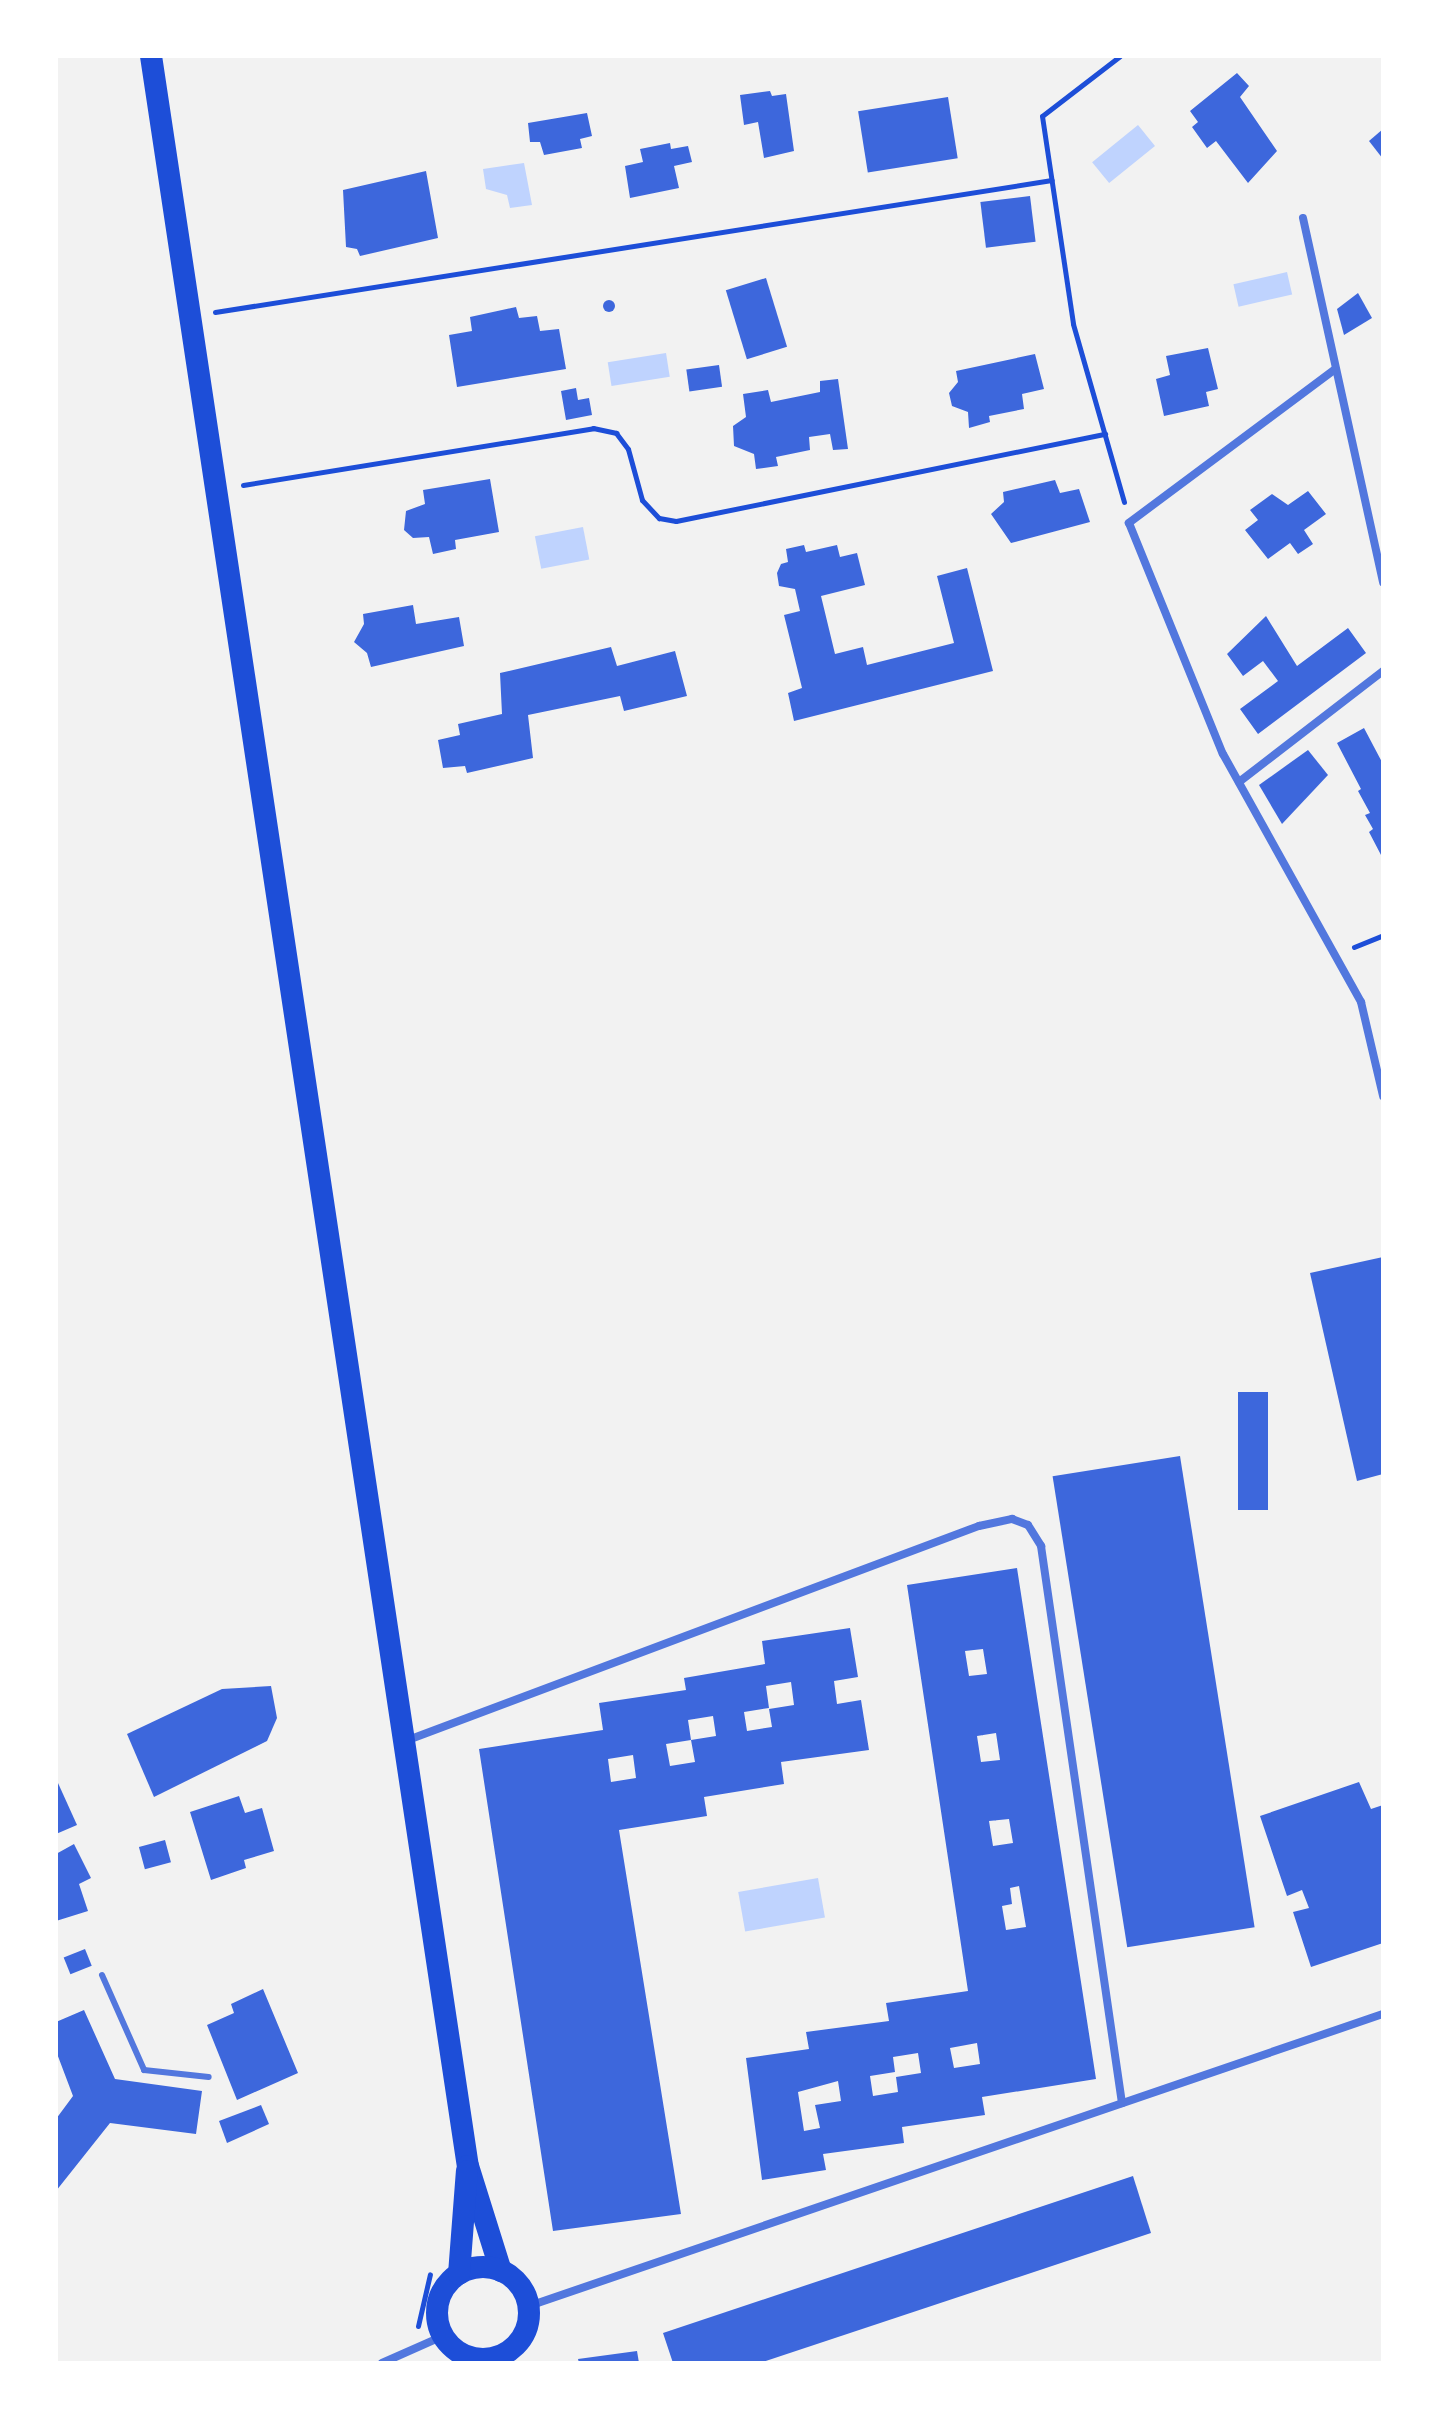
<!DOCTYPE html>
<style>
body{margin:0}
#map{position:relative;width:1439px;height:2419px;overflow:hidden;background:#f2f2f2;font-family:Ubuntu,sans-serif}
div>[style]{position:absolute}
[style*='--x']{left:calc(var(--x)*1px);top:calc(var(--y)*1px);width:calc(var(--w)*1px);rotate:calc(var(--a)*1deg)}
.water>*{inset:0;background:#bfd3fe;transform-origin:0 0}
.building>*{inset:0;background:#3d67dc;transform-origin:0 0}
.round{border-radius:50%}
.path>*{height:5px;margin:-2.5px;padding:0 2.5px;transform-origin:2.5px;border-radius:2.5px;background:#1d4ed8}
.service>*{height:6px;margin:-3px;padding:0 3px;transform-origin:3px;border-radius:3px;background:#5277de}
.minor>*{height:8px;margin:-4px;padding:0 4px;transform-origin:4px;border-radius:4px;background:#5277de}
.trunk>*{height:22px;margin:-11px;padding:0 11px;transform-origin:11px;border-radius:11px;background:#1d4ed8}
.trunk>.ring{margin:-11px;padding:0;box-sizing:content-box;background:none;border:22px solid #1d4ed8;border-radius:50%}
span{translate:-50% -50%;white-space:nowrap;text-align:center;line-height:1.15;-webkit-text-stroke:8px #fff;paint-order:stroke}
.frame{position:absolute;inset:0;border:58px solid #fff;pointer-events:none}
</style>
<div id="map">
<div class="water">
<i style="left:1138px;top:125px;width:27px;height:59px;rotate:51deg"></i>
<i style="clip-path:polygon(524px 163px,532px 205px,510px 208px,507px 195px,486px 189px,483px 169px)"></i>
<i style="left:1287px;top:272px;width:23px;height:55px;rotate:77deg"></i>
<i style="left:666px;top:353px;width:24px;height:59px;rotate:81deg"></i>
<i style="left:583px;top:527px;width:33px;height:49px;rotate:79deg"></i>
<i style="left:818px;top:1878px;width:40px;height:81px;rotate:80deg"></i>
</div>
<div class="building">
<i style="clip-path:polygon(1237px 73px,1249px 86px,1240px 97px,1277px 151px,1248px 183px,1216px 141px,1207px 148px,1192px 127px,1198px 122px,1190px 111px)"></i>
<i style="clip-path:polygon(770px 91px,772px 96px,786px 94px,794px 151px,764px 158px,758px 122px,744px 125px,740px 95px)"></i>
<i style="left:948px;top:97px;width:62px;height:91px;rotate:81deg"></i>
<i style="clip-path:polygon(587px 113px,592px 136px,580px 139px,582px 148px,544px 155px,540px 142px,530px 142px,528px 123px)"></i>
<i style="clip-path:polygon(1383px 129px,1383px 159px,1369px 141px)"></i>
<i style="clip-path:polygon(670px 143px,671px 149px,688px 146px,692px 162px,674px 166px,679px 188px,630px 198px,625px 166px,643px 162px,640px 149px)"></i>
<i style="clip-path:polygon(426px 171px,438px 238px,360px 256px,357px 249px,346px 247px,343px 190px)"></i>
<i style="left:1030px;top:196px;width:46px;height:50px;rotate:83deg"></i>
<i style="left:766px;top:278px;width:72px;height:42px;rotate:73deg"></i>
<i style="clip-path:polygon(1358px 293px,1372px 318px,1344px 335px,1337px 309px)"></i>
<i class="round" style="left:603px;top:300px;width:12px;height:12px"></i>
<i style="clip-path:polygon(516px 307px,519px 318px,537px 316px,540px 331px,559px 329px,566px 369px,457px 387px,449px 335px,472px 331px,470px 317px)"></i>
<i style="clip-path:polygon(1208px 348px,1218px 389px,1206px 392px,1209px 406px,1164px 416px,1156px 379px,1170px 375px,1166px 356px)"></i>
<i style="clip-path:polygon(1035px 354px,1044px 389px,1022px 394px,1024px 409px,989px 416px,990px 422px,969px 428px,968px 412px,952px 406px,949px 393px,958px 382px,956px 371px)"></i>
<i style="left:719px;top:365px;width:22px;height:33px;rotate:82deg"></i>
<i style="clip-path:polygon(838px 379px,848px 449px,833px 450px,830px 434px,809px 437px,810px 450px,776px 457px,778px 466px,756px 469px,754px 454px,734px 446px,733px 426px,746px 417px,743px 394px,768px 390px,771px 402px,820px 392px,820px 381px)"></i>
<i style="clip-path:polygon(576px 388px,578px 400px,589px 398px,592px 415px,566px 420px,561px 391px)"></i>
<i style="clip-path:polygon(490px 479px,499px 532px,455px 540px,456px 549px,433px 554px,429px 537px,413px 538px,404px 530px,406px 511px,425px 504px,423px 490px)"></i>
<i style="clip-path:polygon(1055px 480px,1060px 493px,1079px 489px,1090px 522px,1011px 543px,991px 514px,1004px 502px,1003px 492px)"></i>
<i style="clip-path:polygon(1308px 491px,1326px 514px,1304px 530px,1313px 544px,1298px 554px,1290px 543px,1268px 559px,1245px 530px,1258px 520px,1250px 510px,1272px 494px,1288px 505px)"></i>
<i style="clip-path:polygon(804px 545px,806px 552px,837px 545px,840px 557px,857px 553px,865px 585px,821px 596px,835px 654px,863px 647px,867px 665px,954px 643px,937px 576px,967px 568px,993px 671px,794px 721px,788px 693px,802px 688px,784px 615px,800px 611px,795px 589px,779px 586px,777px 573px,781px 564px,788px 562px,786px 549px)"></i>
<i style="clip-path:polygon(413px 605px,416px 624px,459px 617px,464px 646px,371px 667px,367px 653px,354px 642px,364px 624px,363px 614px)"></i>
<i style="clip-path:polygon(1266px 616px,1297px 666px,1348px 628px,1366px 653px,1258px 734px,1240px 709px,1278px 681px,1263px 661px,1243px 676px,1227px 654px)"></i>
<i style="clip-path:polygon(611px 647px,617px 666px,675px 651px,687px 696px,624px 711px,620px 696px,528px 715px,533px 758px,467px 773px,465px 766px,443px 768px,438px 740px,460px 735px,458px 724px,502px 714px,500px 673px)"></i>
<i style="clip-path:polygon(1364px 728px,1383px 764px,1381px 855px,1369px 832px,1373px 829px,1365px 815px,1370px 813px,1358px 791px,1361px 789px,1337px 743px)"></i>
<i style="clip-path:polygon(1308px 750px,1328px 775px,1282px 824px,1259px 785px)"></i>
<i style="clip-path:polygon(1383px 1257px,1383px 1474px,1357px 1481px,1310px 1273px)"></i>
<i style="left:1238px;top:1392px;width:30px;height:118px"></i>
<i style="left:1180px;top:1456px;width:477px;height:129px;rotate:81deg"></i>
<i style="clip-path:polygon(evenodd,1017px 1568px,1096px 2079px,982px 2097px,985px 2115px,902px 2127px,904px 2143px,823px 2154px,826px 2170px,762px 2180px,746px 2058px,809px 2049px,806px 2032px,889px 2021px,886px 2003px,968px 1991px,907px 1585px,1017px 1568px,983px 1649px,987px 1674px,969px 1676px,965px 1651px,983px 1649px,1017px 1568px,996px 1733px,1000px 1760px,981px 1762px,977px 1736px,996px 1733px,1017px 1568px,1009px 1819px,1013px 1843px,993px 1846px,989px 1821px,1009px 1819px,1017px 1568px,1019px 1886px,1026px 1927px,1006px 1930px,1002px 1906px,1012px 1904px,1010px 1888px,1019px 1886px,1017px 1568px,977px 2043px,980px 2064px,954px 2068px,950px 2048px,977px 2043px,1017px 1568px,918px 2053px,921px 2073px,896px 2077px,898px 2092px,873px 2096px,870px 2076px,895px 2072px,893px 2057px,918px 2053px,1017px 1568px,838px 2081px,841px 2101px,815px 2105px,820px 2128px,804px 2131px,798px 2092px,838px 2081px)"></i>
<i style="clip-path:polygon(evenodd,850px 1628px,858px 1677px,834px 1681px,837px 1704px,861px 1700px,869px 1750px,781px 1762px,784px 1784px,704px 1797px,707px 1816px,619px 1830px,681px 2214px,553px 2231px,479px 1749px,603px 1730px,599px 1703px,686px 1690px,684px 1678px,765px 1664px,762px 1641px,850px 1628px,791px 1682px,794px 1705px,769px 1709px,772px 1727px,747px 1731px,744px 1712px,769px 1708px,766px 1686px,791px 1682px,850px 1628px,713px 1716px,716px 1736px,691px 1740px,695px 1762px,670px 1766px,666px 1744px,691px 1740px,688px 1720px,713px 1716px,850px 1628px,633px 1755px,636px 1778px,611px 1782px,608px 1759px,633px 1755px)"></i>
<i style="clip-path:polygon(271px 1686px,277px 1718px,267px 1741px,154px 1797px,127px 1734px,222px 1689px)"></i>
<i style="clip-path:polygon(1359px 1782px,1371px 1809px,1383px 1805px,1383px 1943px,1311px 1967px,1293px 1912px,1309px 1908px,1302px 1890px,1287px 1896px,1260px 1816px)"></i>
<i style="clip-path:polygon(58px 1783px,77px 1825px,56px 1834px,56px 1784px)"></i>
<i style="clip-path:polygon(239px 1796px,245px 1813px,262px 1808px,274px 1851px,244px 1860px,246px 1868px,211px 1880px,190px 1812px)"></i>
<i style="left:165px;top:1840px;width:23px;height:27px;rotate:75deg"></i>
<i style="clip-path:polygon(74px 1844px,91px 1878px,79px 1884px,88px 1911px,56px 1921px,56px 1854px)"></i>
<i style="left:85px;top:1949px;width:18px;height:23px;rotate:68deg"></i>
<i style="clip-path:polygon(263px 1989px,298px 2073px,237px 2100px,207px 2025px,234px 2013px,231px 2004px)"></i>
<i style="clip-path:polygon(84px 2010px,115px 2079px,202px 2091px,196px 2134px,110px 2123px,56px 2191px,56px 2119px,73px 2096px,56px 2051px,56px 2022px)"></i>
<i style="clip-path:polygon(261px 2105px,269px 2124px,227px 2143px,219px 2121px)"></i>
<i style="clip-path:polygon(1133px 2176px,1151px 2233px,760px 2363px,673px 2363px,663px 2333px)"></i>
<i style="clip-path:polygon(637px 2351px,639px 2363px,579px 2363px,578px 2359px)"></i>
</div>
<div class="path">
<i style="--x:1120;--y:56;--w:98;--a:142.4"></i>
<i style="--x:1042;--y:116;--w:210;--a:81.5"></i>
<i style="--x:1073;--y:324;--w:185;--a:74"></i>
<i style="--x:215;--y:312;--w:847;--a:-8.96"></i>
<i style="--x:243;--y:485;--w:355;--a:-9.2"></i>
<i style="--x:593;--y:428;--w:24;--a:12"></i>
<i style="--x:616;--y:433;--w:20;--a:53"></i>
<i style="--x:628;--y:449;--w:53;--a:74.6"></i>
<i style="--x:642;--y:500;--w:25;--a:47"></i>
<i style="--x:659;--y:518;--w:17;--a:10"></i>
<i style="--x:676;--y:521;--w:438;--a:-11.5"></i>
<i style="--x:1354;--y:947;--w:31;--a:-22"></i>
<i style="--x:418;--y:2326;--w:53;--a:-77"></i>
</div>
<div class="service">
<i style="--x:102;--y:1975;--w:104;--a:66.1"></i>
<i style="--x:144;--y:2070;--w:65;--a:6.1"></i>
</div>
<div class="minor">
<i style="--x:1303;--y:218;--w:373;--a:77.6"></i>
<i style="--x:1334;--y:370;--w:256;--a:143.3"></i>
<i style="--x:1129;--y:523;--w:249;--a:67.9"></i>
<i style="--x:1223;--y:754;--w:284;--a:60.9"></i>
<i style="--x:1361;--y:1002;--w:97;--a:76.8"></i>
<i style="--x:1239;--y:782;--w:182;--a:-37.6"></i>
<i style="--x:408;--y:1740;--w:610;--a:-20.55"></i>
<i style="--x:979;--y:1526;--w:34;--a:-12"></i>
<i style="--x:1012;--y:1519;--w:17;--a:21"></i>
<i style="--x:1028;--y:1525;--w:25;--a:58"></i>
<i style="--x:1041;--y:1546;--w:563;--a:81.73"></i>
<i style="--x:529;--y:2306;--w:903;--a:-18.88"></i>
<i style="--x:382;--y:2363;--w:67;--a:-23.9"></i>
</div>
<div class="trunk">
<i style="--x:151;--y:56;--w:2134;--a:81.46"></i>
<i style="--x:468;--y:2166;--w:110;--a:72.6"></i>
<i class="ring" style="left:437px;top:2267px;width:70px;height:70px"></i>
<i style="--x:459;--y:2274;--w:103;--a:-85.6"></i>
</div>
<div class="frame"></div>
</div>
